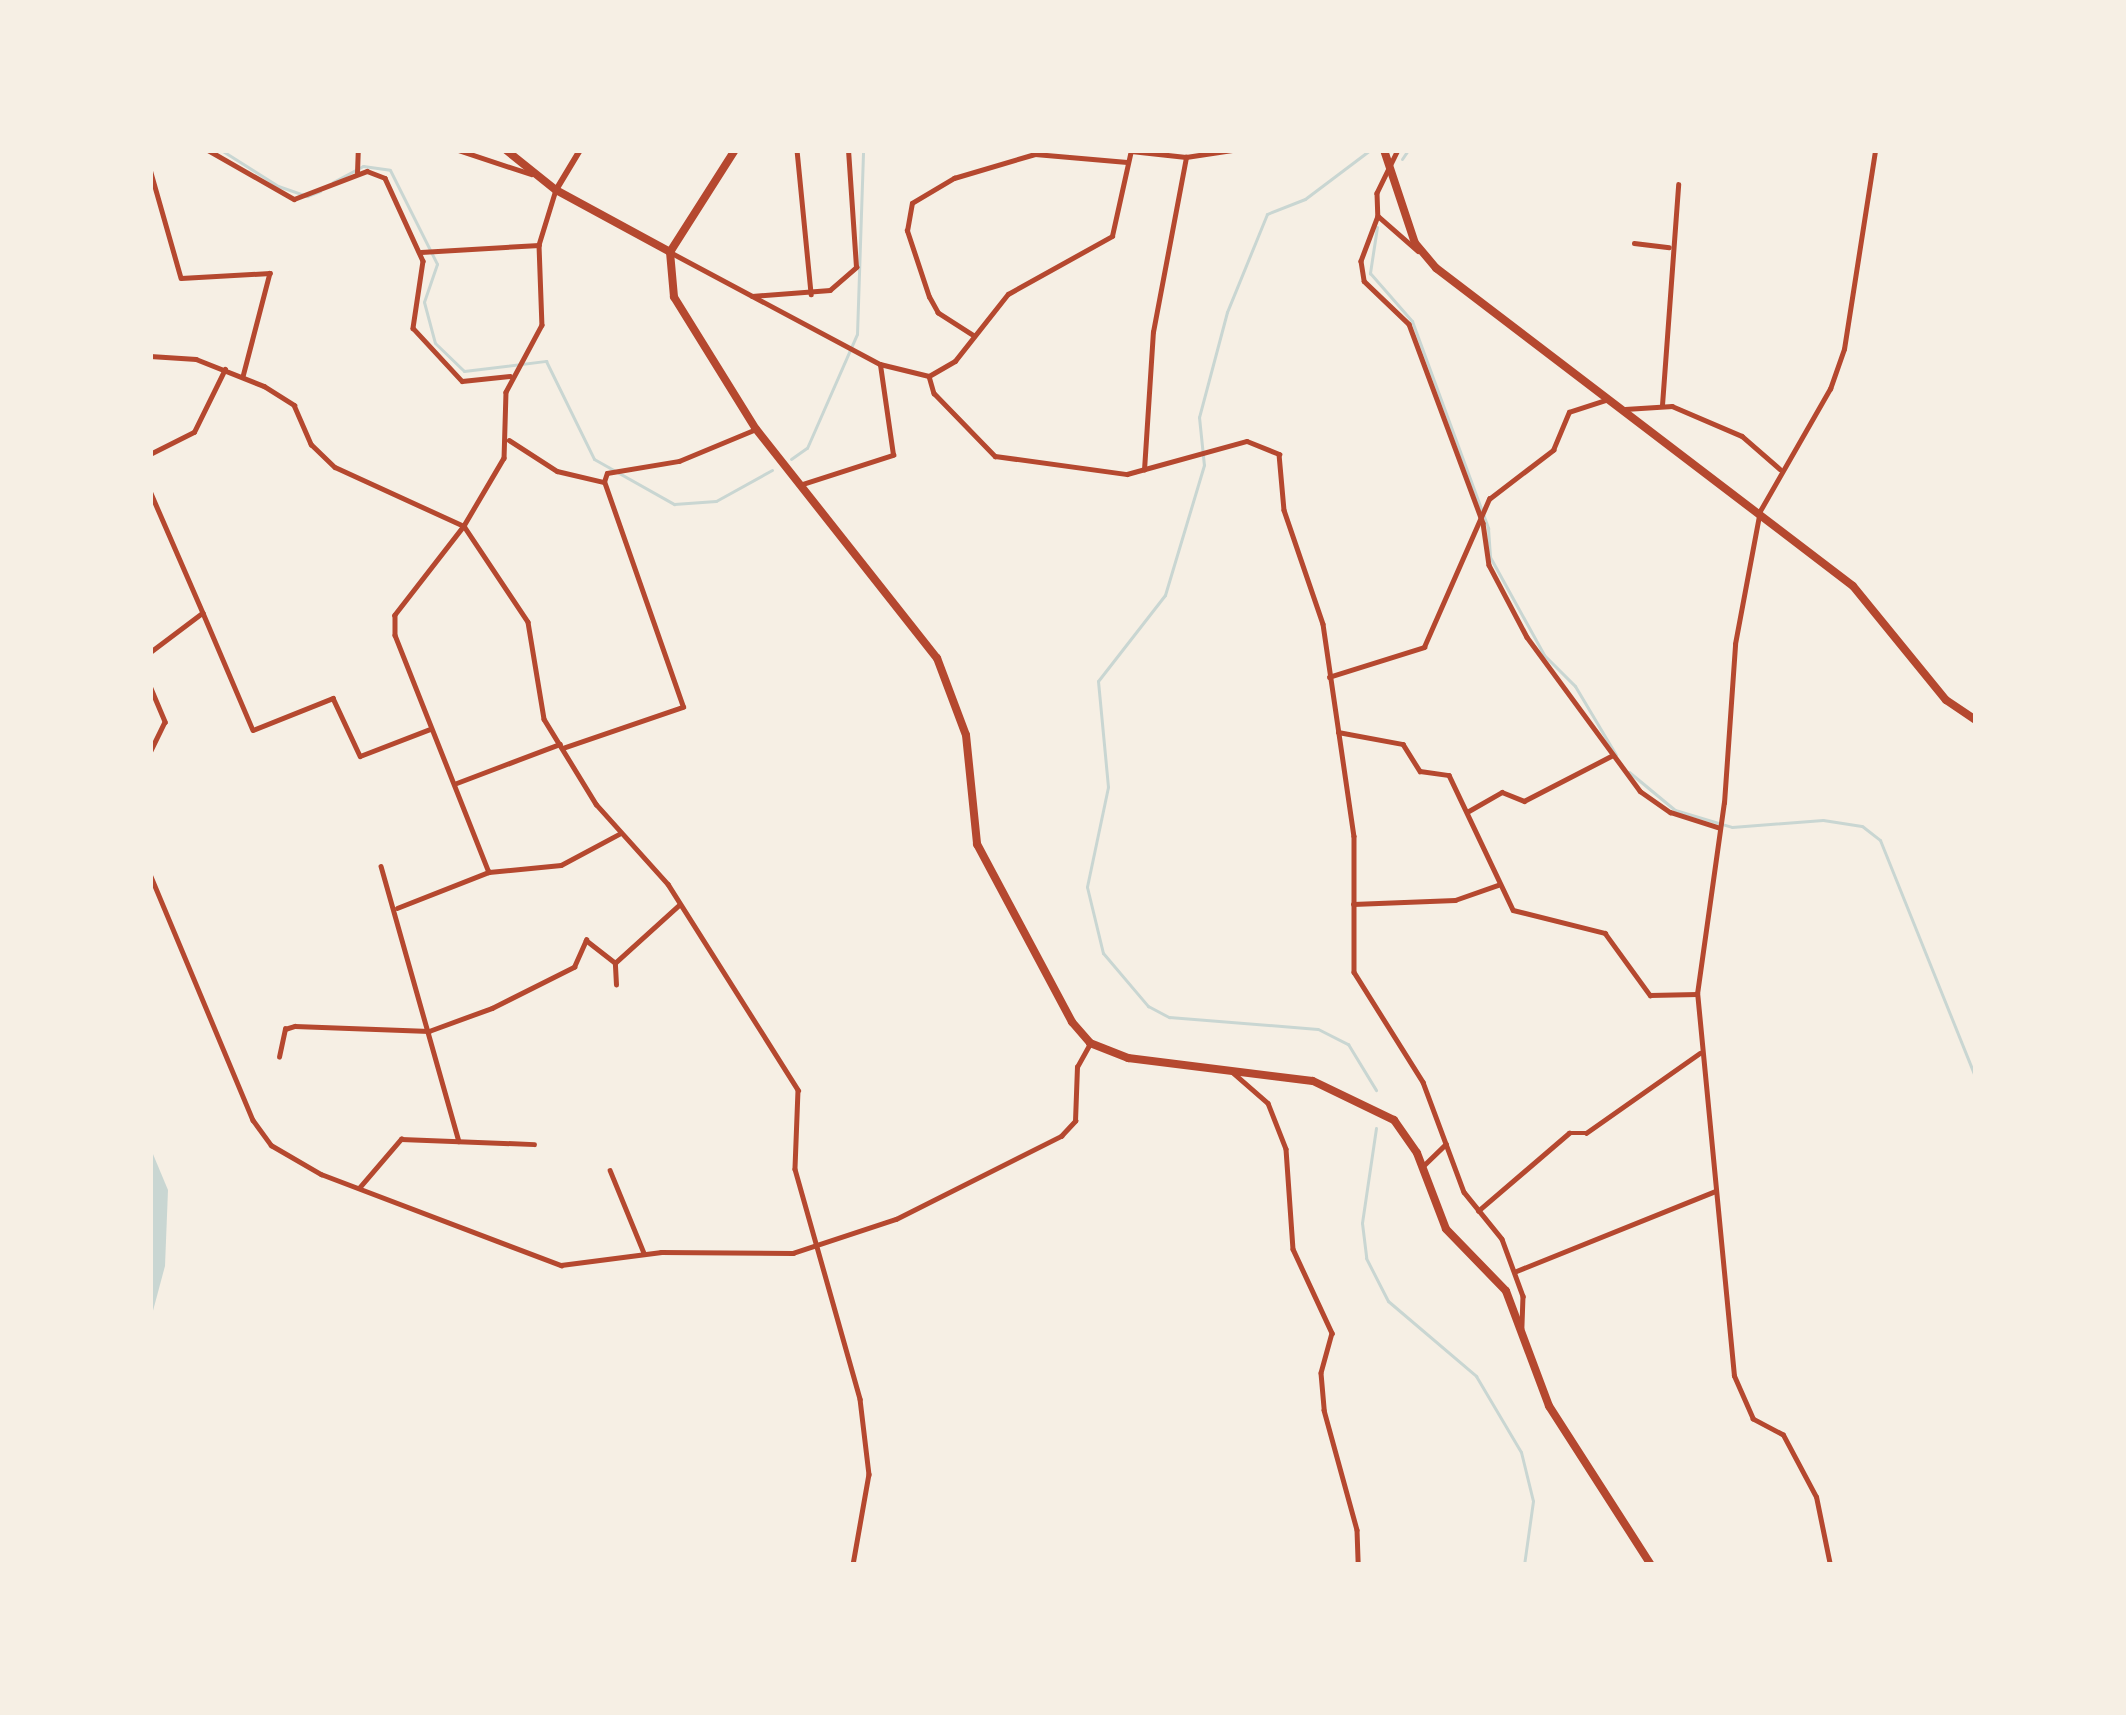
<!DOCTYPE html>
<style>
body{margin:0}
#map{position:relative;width:2126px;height:1715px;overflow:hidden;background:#f6efe4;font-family:"Alegreya Sans",sans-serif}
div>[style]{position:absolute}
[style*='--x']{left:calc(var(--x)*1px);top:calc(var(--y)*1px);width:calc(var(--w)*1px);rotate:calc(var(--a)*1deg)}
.water>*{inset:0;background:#c9d6d2}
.stream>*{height:3px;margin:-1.5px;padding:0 1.5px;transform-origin:1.5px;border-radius:1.5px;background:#c9d6d2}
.minor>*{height:4.5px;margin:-2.25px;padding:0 2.25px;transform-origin:2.25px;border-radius:2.25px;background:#b5482f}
.tertiary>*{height:6px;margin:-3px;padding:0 3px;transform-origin:3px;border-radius:3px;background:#b5482f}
.secondary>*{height:8px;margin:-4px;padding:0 4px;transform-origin:4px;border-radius:4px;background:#b5482f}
.primary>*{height:8px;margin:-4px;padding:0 4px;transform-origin:4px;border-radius:4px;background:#b5482f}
span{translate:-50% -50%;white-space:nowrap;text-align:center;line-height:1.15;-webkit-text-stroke:12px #f6efe4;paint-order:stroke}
.frame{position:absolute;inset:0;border:153px solid #f6efe4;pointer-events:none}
</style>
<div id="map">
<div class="water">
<i style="clip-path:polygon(150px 1147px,168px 1190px,165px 1266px,150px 1322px)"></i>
</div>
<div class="stream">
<i style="--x:221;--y:150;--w:67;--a:32.3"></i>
<i style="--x:278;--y:186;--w:31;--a:19"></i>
<i style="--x:307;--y:196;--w:14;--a:-21"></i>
<i style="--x:1370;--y:150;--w:81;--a:143"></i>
<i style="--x:1305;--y:199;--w:41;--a:158.5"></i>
<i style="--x:1267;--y:214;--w:106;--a:112.2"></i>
<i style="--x:1227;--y:312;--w:109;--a:104.9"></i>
<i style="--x:1199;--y:417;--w:48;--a:84.1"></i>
<i style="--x:1204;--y:465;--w:136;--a:106.7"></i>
<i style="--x:1165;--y:595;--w:109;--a:127.9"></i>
<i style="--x:1098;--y:681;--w:106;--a:84.6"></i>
<i style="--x:1108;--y:787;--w:102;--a:101.9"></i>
<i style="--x:1087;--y:887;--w:68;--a:76.4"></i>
<i style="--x:1103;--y:953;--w:70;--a:49.7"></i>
<i style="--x:1148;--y:1006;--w:24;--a:28"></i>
<i style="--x:1169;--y:1017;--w:149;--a:4.6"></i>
<i style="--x:1318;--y:1029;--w:34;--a:27"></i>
<i style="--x:1348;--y:1044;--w:54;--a:58.7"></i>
<i style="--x:1402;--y:159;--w:11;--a:-56"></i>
<i style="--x:333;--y:182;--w:34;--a:-28"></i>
<i style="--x:363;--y:166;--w:27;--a:8"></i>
<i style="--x:390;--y:170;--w:105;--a:63.4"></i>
<i style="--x:437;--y:264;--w:40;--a:108.9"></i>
<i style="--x:424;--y:302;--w:42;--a:75"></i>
<i style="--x:435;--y:343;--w:40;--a:44"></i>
<i style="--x:464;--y:371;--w:83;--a:-7"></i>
<i style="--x:546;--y:361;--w:109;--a:63.9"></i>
<i style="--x:594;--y:459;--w:92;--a:29.4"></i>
<i style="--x:674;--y:504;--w:42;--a:-4.1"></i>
<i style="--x:716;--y:501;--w:64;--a:-29"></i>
<i style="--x:1377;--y:227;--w:47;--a:98.7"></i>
<i style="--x:1370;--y:273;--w:64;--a:48.8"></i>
<i style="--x:1412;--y:321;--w:221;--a:69.8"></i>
<i style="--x:1488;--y:528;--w:29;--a:86"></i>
<i style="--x:1490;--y:557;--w:112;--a:61.1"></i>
<i style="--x:1544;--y:655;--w:44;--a:45"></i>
<i style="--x:1575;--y:686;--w:80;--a:59.3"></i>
<i style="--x:791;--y:459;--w:19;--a:-35"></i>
<i style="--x:807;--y:448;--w:124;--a:-66.3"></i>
<i style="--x:857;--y:334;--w:184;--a:-88.1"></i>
<i style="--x:1629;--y:772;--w:60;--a:39.6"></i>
<i style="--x:1675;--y:810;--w:59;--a:16.6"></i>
<i style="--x:1732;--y:827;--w:91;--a:-4.4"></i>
<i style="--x:1823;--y:820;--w:39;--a:9"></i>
<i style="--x:1862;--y:826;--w:23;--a:38"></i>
<i style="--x:1880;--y:840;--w:258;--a:68.1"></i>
<i style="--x:1376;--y:1128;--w:96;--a:98.4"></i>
<i style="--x:1362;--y:1223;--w:35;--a:83"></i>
<i style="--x:1366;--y:1258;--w:48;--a:62.9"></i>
<i style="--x:1388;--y:1301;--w:116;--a:40.4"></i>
<i style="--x:1476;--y:1376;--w:88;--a:59.4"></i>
<i style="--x:1521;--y:1452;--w:50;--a:76.2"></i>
<i style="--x:1533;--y:1501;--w:65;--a:98"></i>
</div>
<div class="minor">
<i style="--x:208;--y:150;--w:99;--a:29.7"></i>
<i style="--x:294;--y:199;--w:78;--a:-21"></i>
<i style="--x:367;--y:171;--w:19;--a:21"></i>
<i style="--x:385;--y:178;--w:91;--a:65.4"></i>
<i style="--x:423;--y:261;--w:68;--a:98.5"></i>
<i style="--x:413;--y:328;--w:72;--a:47.2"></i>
<i style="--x:462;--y:381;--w:48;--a:-5.9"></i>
<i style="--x:458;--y:150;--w:77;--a:18.2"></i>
<i style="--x:797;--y:150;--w:145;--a:84.4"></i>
<i style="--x:1398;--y:150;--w:48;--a:116"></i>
<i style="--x:1377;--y:193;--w:23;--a:88"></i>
<i style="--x:1378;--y:216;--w:53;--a:41.2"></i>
<i style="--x:1131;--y:151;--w:55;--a:6.2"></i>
<i style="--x:1186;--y:157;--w:48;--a:-8.5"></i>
<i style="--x:150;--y:169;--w:113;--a:74.1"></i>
<i style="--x:181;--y:278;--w:89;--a:-3.2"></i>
<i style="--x:270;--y:273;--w:107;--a:104.6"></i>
<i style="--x:357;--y:173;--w:23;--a:-88"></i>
<i style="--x:555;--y:193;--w:54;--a:107.1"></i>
<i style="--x:539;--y:245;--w:80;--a:87.9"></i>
<i style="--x:542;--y:325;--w:76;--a:118.2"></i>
<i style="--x:506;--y:392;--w:66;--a:91.7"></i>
<i style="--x:504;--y:458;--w:79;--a:120.5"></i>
<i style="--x:464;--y:526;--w:115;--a:56.3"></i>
<i style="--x:528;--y:622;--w:98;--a:80.6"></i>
<i style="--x:544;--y:719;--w:100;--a:58.5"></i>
<i style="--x:596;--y:804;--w:108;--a:48"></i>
<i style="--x:668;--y:884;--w:244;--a:57.7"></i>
<i style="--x:798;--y:1090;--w:79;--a:92.2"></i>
<i style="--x:795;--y:1169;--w:239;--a:74.2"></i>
<i style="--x:860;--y:1399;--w:76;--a:83.2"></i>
<i style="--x:869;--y:1474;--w:92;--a:100"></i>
<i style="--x:1378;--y:216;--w:48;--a:110.7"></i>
<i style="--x:1361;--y:261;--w:20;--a:81"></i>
<i style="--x:1364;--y:281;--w:62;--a:43.7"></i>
<i style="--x:1409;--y:324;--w:212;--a:69.6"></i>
<i style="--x:1483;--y:523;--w:42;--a:81.9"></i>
<i style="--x:1489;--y:565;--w:81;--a:62.2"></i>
<i style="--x:1527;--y:637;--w:191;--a:53.7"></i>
<i style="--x:1640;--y:791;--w:37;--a:35"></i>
<i style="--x:1670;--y:812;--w:52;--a:17.7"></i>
<i style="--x:1634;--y:243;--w:35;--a:7"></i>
<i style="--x:421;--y:252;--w:118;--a:-3.4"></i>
<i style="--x:670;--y:252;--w:238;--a:28.1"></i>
<i style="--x:880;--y:364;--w:50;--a:13.8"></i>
<i style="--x:929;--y:376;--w:30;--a:-30"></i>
<i style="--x:955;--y:361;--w:85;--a:-51.7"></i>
<i style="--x:1008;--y:294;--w:119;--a:-29.1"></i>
<i style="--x:1112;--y:236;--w:88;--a:-77.5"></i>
<i style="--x:752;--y:296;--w:78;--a:-4.4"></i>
<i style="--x:830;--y:290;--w:35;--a:-41"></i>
<i style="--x:856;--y:267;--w:117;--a:-93.9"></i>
<i style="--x:974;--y:336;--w:43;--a:-147.4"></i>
<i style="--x:938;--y:313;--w:18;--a:-119"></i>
<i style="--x:929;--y:297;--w:70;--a:-108.4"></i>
<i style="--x:907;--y:231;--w:28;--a:-80"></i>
<i style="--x:912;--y:203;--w:49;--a:-30.8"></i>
<i style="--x:954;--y:178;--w:84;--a:-16.5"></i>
<i style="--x:1035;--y:154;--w:92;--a:5"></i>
<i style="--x:150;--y:356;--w:46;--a:3.7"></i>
<i style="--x:196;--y:359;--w:73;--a:21.7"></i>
<i style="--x:264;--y:386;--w:36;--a:32"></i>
<i style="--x:294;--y:405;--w:43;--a:66.4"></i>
<i style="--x:311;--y:444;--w:33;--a:44"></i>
<i style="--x:335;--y:467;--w:142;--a:24.6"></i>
<i style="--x:464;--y:526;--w:113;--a:127.8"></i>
<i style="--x:395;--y:615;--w:20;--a:90"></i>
<i style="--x:395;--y:635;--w:255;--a:68.4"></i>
<i style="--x:929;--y:376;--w:18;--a:74"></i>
<i style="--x:934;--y:393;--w:88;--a:45.9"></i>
<i style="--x:995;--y:456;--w:133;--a:7.8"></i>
<i style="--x:1127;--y:474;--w:124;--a:-15.4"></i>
<i style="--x:1247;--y:441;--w:35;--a:22"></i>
<i style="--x:1279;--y:454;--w:56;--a:84.9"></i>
<i style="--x:1284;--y:510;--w:120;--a:71.1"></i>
<i style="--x:1323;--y:624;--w:214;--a:81.7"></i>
<i style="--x:1354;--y:836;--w:136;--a:90"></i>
<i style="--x:1354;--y:972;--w:130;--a:57.9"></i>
<i style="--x:1423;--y:1082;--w:117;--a:69.6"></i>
<i style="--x:1464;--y:1192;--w:60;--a:51"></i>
<i style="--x:1502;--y:1239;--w:61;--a:69.8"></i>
<i style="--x:1523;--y:1296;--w:32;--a:92"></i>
<i style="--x:1662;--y:405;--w:221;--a:-85.8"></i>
<i style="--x:1625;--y:409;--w:47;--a:-3.7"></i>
<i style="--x:1672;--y:406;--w:76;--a:23.2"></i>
<i style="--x:1742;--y:436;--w:50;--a:41"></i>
<i style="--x:509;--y:440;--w:57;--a:32.9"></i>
<i style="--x:557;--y:471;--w:48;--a:13.2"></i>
<i style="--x:604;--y:482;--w:9;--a:-72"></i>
<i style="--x:607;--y:473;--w:73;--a:-9.5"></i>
<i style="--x:679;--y:461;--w:81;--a:-22.5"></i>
<i style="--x:150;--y:454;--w:49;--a:-26.6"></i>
<i style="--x:194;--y:432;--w:70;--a:-63.8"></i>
<i style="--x:1144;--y:470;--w:138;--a:-86.3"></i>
<i style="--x:1153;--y:332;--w:178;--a:-79.3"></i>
<i style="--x:803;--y:484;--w:95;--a:-17.9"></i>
<i style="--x:893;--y:455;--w:91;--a:-98.2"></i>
<i style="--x:150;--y:491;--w:133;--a:66.5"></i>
<i style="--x:203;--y:613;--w:66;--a:143"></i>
<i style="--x:203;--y:613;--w:127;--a:66.9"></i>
<i style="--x:253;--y:730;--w:86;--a:-21.8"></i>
<i style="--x:333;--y:698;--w:64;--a:65"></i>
<i style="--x:360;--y:756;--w:75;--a:-21.1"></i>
<i style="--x:1329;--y:677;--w:100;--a:-17.5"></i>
<i style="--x:1424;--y:647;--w:162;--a:-66.3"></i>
<i style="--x:1489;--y:499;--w:81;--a:-37.4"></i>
<i style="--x:1553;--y:450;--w:41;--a:-67.2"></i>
<i style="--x:1569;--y:412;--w:40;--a:-18"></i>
<i style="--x:150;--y:686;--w:39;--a:67"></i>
<i style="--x:165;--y:722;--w:34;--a:116"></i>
<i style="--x:1338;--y:732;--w:66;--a:10.5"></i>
<i style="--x:1403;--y:744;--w:32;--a:58"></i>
<i style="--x:1420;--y:771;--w:29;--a:8"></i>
<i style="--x:1449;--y:775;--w:149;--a:64.6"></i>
<i style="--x:1513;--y:910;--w:95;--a:14"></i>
<i style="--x:1605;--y:933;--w:77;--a:54"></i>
<i style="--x:1650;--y:995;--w:47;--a:-1.2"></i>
<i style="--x:563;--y:748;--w:127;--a:-18.9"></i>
<i style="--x:683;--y:707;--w:238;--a:-109.3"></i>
<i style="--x:454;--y:784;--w:113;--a:-20.7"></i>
<i style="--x:1467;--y:812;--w:40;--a:-29.7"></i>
<i style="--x:1502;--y:792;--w:24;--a:22"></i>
<i style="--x:1524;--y:801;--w:98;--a:-27.3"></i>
<i style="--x:381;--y:866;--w:286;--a:74.2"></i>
<i style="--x:150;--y:874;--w:267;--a:67.3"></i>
<i style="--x:253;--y:1120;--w:31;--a:54"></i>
<i style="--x:271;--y:1145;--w:58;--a:30.1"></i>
<i style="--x:321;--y:1174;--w:257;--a:20.8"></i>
<i style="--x:561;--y:1265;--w:101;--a:-7.4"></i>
<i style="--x:661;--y:1252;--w:132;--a:0.4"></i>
<i style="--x:793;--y:1253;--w:108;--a:-18.3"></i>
<i style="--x:896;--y:1219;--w:185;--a:-26.7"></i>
<i style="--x:1061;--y:1136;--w:21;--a:-47"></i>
<i style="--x:1075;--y:1121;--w:54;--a:-87.9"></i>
<i style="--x:1077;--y:1067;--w:26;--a:-61"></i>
<i style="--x:1353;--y:904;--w:102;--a:-2.2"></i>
<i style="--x:1455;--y:900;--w:46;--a:-19.2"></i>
<i style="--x:397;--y:908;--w:99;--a:-21.4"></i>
<i style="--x:489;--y:872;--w:72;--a:-5.6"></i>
<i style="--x:561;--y:865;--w:66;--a:-28.1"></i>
<i style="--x:616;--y:985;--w:22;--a:-93"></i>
<i style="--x:615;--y:963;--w:86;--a:-42.2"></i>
<i style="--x:279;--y:1057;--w:29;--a:-78"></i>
<i style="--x:285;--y:1029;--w:10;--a:-17"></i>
<i style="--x:295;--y:1026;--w:134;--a:2.1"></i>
<i style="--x:429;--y:1031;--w:67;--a:-20.1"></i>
<i style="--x:492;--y:1008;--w:92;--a:-26.6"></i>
<i style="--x:574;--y:967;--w:30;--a:-66"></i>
<i style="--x:586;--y:940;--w:37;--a:38"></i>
<i style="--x:1230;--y:1070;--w:50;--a:41"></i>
<i style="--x:1268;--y:1103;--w:49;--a:68.6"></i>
<i style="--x:1286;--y:1149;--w:100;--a:86"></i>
<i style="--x:1293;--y:1249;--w:93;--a:65.1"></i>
<i style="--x:1332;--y:1333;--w:41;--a:105.4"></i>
<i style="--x:1321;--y:1373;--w:37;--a:85"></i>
<i style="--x:1324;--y:1410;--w:124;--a:74.6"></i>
<i style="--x:1357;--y:1530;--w:35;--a:88"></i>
<i style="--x:1422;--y:1167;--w:33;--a:-44"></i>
<i style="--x:610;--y:1170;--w:90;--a:67.7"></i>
<i style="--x:359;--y:1188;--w:65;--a:-49.4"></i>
<i style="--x:401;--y:1139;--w:133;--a:2.2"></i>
<i style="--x:1478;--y:1211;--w:120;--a:-40.6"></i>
<i style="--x:1569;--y:1133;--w:17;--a:0"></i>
<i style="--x:1586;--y:1133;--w:139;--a:-35.1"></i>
<i style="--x:1514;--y:1272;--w:217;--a:-21.9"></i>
<i style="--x:1830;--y:1565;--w:69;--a:-101.6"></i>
<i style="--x:1816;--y:1497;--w:70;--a:-118"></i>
<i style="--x:1783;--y:1435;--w:34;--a:-152"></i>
<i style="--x:1753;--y:1419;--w:47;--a:-113.8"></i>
<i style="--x:1734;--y:1376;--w:384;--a:-95.5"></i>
<i style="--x:1697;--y:994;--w:193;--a:-82"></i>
<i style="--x:1724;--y:803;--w:159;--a:-86"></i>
<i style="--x:1735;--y:644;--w:135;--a:-79.4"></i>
<i style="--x:1760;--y:511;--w:141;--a:-60.2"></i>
<i style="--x:1830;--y:389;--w:42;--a:-70.7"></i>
<i style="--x:1844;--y:349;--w:201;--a:-81.1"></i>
</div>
<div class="tertiary">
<i style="--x:556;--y:190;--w:47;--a:-59"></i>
</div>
<div class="secondary">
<i style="--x:1384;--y:150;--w:98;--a:71.6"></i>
<i style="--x:1415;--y:243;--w:33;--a:50"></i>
<i style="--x:1436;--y:268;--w:524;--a:37.33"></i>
<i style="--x:1853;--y:586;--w:147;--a:50.8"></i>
<i style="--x:1946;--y:700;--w:36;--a:34"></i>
<i style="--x:670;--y:252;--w:121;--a:-57.5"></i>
</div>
<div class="primary">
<i style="--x:506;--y:150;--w:64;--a:38.7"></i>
<i style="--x:556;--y:190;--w:130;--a:28.5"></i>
<i style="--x:670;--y:252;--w:45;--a:84.9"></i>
<i style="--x:674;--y:297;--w:155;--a:58.2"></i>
<i style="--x:756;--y:429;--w:292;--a:51.7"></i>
<i style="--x:937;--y:658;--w:82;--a:69.4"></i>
<i style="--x:966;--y:735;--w:110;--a:84.2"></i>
<i style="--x:977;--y:844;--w:202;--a:61.9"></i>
<i style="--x:1072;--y:1022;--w:28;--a:49"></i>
<i style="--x:1090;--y:1043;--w:41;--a:21.5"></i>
<i style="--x:1128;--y:1058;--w:186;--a:7.1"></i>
<i style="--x:1313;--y:1081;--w:90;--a:25.7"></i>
<i style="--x:1394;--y:1120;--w:40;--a:55.1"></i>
<i style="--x:1417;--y:1153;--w:81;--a:69.1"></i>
<i style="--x:1446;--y:1229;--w:86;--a:45.9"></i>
<i style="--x:1506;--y:1291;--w:123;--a:69.5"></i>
<i style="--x:1549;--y:1406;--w:189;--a:57.3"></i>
</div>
<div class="frame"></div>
</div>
